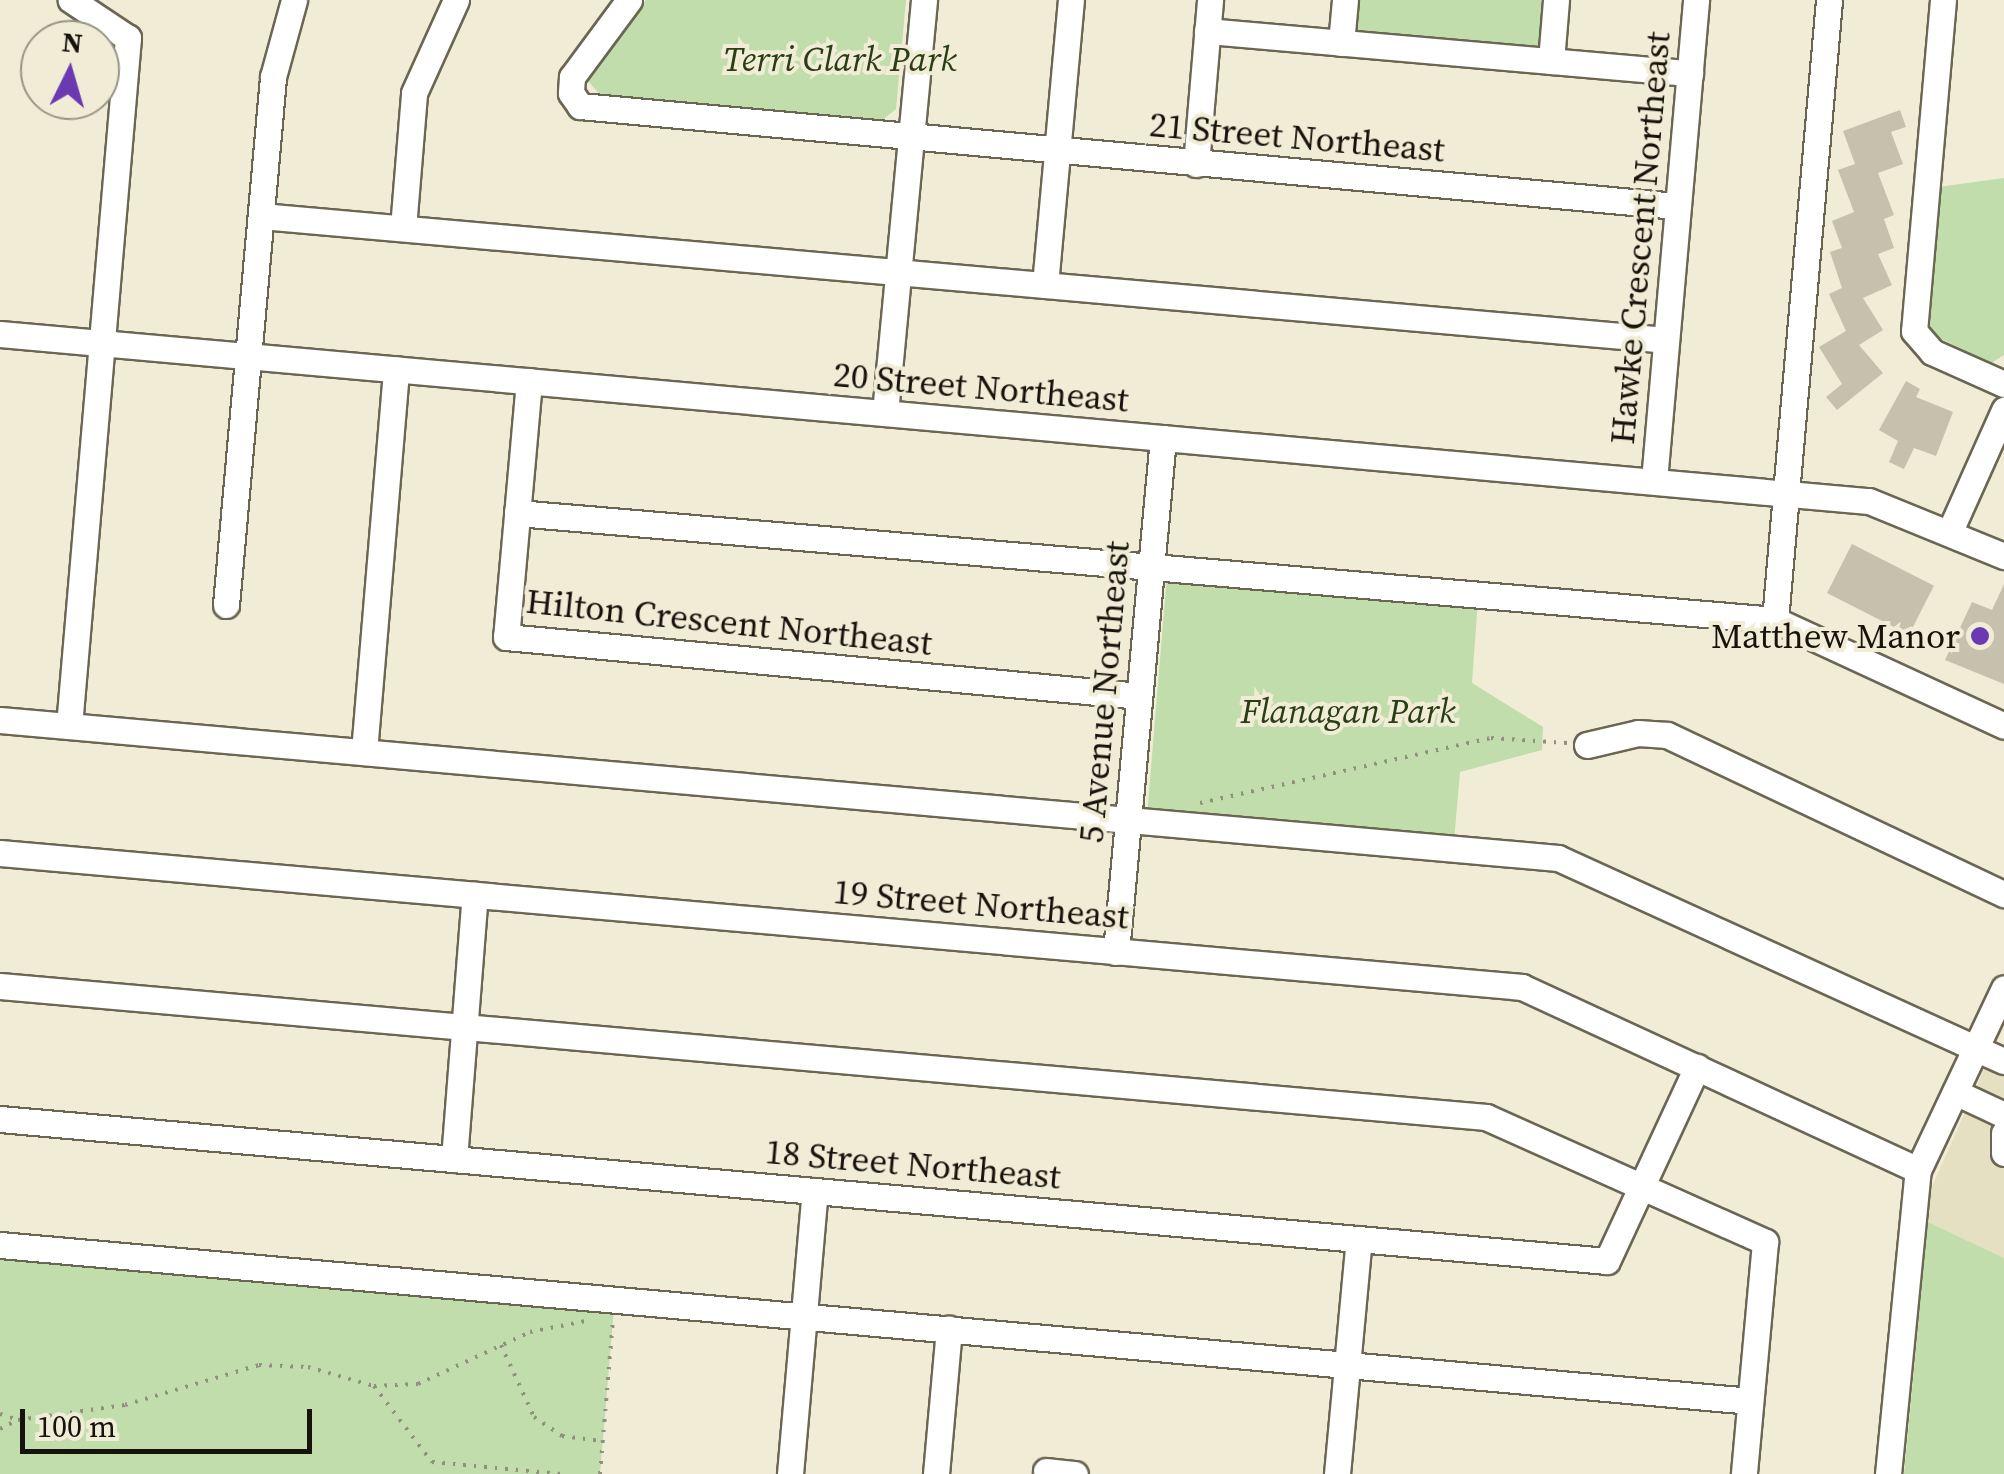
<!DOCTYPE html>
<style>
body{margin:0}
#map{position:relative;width:2004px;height:1474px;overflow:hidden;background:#f1ecd6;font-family:"Source Serif 4",serif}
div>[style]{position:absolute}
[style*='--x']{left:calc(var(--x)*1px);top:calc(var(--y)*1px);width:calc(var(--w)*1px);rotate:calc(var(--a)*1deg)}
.built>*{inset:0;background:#e6e0c3}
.green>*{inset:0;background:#c0ddab}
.building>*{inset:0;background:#c6c1ac;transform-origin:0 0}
.path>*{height:4px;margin-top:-2px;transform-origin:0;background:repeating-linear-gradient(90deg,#938f80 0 2.5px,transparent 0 10.5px)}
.roads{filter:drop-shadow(2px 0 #6b6653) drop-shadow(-2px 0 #6b6653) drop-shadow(0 2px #6b6653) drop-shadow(0 -2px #6b6653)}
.minor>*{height:25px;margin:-12.5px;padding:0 12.5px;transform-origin:12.5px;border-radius:12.5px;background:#fff}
.dots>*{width:28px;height:28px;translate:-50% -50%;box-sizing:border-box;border:5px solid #f1ecd6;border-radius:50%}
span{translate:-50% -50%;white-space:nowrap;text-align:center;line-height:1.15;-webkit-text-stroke:8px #f1ecd6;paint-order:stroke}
.park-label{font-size:35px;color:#283e13;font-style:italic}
.street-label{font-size:35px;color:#15130c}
.poi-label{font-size:35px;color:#15130c}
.right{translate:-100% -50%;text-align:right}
.north{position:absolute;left:20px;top:20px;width:100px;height:100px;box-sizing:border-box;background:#f1ecd6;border:2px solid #999585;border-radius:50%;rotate:5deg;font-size:28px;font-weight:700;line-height:40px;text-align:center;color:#15130c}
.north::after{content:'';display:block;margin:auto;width:35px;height:45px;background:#6b3ab2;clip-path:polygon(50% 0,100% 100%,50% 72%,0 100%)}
.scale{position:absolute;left:20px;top:1409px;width:292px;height:45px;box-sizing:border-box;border:5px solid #15130c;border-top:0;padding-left:12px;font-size:30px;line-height:35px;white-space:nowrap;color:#15130c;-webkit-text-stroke:8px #f1ecd6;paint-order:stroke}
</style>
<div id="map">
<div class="built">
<i style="clip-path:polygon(1985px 1067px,2004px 1076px,2004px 1258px,1928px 1222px,1931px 1189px)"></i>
</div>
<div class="green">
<i style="clip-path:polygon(646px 0,906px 0,896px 109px,881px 121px,603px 98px,588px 81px)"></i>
<i style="clip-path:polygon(1354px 0,1545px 0,1540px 51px,1351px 33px)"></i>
<i style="clip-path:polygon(2004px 178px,2004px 355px,1991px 363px,1933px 335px,1928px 319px,1938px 187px)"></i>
<i style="clip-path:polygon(1167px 575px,1478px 600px,1472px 683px,1543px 727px,1542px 750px,1460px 772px,1454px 841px,1147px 816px)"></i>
<i style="clip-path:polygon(1928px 1222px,2004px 1258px,2004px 1474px,1904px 1474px)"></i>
<i style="clip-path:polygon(0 1254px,614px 1308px,600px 1474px,0 1474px)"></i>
</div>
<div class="building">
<i style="clip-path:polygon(1900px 110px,1906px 127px,1891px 132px,1903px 164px,1878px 173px,1894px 215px,1884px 219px,1894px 248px,1878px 254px,1892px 285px,1863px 298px,1883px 330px,1859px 345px,1883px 373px,1837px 410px,1826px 397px,1842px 384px,1819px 347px,1846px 331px,1829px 294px,1842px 288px,1830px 252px,1842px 248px,1832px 221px,1854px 212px,1838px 170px,1855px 164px,1843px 131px)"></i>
<i style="clip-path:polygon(1906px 381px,1920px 389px,1916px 397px,1953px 412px,1936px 456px,1914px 448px,1904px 469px,1889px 462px,1898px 441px,1879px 430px)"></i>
<i style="left:1852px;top:544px;width:92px;height:55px;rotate:27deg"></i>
<i style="clip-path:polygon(2004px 584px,2004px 684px,1945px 660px,1972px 602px,1992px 610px)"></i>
</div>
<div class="path">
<i style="--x:1200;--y:803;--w:298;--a:-12.6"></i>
<i style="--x:1491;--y:738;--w:77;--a:3.7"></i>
<i style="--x:501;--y:1345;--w:79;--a:65.4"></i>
<i style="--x:534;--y:1417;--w:34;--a:34"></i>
<i style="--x:562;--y:1436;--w:40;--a:7.1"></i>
<i style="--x:374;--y:1386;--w:44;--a:-2.6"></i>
<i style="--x:418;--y:1384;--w:123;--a:-24.9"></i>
<i style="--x:530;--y:1332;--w:57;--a:-11.1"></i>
<i style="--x:0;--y:1414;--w:19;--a:18"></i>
<i style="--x:0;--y:1429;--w:20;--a:-27"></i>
<i style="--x:18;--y:1420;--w:108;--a:-8"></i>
<i style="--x:125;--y:1405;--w:140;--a:-16.6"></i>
<i style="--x:259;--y:1365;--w:49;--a:2.3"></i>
<i style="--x:308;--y:1367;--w:69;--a:16.1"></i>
<i style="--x:374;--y:1386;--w:96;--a:52.7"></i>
<i style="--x:432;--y:1462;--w:130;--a:5.3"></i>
<i style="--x:600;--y:1474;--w:156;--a:-85.2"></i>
</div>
<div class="roads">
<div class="minor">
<i style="--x:629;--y:0;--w:96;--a:126.5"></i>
<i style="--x:572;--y:77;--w:16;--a:94"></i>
<i style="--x:571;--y:93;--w:16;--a:55"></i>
<i style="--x:580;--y:106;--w:1102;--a:5.21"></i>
<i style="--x:1943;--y:0;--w:332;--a:95"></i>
<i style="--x:1914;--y:331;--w:28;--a:49"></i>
<i style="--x:1932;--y:352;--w:79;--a:24"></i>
<i style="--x:1207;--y:31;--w:485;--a:5"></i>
<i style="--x:1341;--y:43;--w:43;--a:-84.7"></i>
<i style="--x:1551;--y:61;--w:61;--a:-85.3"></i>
<i style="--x:1196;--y:164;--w:165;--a:-85.1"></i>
<i style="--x:261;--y:216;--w:1410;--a:5.04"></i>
<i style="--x:403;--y:228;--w:135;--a:-85.3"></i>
<i style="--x:414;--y:93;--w:102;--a:-65.7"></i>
<i style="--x:1045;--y:285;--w:286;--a:-84.8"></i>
<i style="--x:0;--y:334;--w:1876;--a:5.11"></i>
<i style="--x:1869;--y:501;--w:146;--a:22.2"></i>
<i style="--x:529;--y:381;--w:257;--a:95.1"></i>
<i style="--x:506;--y:637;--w:636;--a:5.32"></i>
<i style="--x:885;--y:413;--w:415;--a:-84.6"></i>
<i style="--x:1654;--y:481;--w:483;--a:-85"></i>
<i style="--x:517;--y:513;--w:1263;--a:4.86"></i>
<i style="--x:1775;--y:620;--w:252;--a:24.8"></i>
<i style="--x:1950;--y:531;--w:133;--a:-65.9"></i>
<i style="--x:226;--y:605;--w:530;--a:-84.91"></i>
<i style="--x:273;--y:77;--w:80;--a:-74.7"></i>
<i style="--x:1775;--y:620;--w:622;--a:-85.02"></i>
<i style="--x:0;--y:720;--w:1564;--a:5.06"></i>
<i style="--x:1558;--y:858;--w:490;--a:24.5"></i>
<i style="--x:69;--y:726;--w:691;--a:-85.1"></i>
<i style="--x:128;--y:38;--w:69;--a:-146.3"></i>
<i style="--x:1587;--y:745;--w:52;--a:-13.2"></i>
<i style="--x:1638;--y:733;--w:29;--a:4"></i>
<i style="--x:1667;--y:735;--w:373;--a:25.3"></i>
<i style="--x:364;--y:752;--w:384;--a:-85.2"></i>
<i style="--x:0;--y:853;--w:1528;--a:5.03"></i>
<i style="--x:1522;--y:987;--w:436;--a:24.8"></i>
<i style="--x:1116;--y:952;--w:516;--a:-84.78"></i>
<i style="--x:0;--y:986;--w:1492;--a:5.04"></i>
<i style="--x:1486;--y:1117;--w:306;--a:24.1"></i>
<i style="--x:1765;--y:1242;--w:233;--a:95.2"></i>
<i style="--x:1955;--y:1092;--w:54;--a:25.1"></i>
<i style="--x:0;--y:1119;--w:1613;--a:5.05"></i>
<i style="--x:1607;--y:1261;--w:214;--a:-65.1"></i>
<i style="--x:2004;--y:1133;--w:20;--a:90"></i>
<i style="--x:454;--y:1159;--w:265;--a:-85.5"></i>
<i style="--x:0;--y:1245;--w:1757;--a:5.09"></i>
<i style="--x:1046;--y:1471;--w:29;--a:6"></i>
<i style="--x:790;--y:1474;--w:284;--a:-85"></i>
<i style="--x:936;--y:1474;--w:146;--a:-84.9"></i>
<i style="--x:1337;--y:1474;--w:236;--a:-84.7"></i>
<i style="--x:1888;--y:1474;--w:305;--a:-84.4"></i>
<i style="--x:1918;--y:1170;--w:201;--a:-64.7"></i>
</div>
</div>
<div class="dots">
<i style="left:1980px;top:636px;background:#6b3ab2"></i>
</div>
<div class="park-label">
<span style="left:840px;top:59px">Terri Clark Park</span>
<span style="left:1348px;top:711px">Flanagan Park</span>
</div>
<div class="street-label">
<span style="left:1297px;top:137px;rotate:5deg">21 Street Northeast</span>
<span style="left:1640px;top:238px;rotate:-85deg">Hawke Crescent Northeast</span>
<span style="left:981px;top:387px;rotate:5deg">20 Street Northeast</span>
<span style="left:729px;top:622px;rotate:6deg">Hilton Crescent Northeast</span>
<span style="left:1104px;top:692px;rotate:-85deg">5 Avenue Northeast</span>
<span style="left:981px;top:904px;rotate:5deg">19 Street Northeast</span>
<span style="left:913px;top:1164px;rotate:5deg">18 Street Northeast</span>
</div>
<div class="poi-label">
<span class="right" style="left:1960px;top:636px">Matthew Manor</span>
</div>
<div class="north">N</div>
<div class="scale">100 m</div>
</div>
